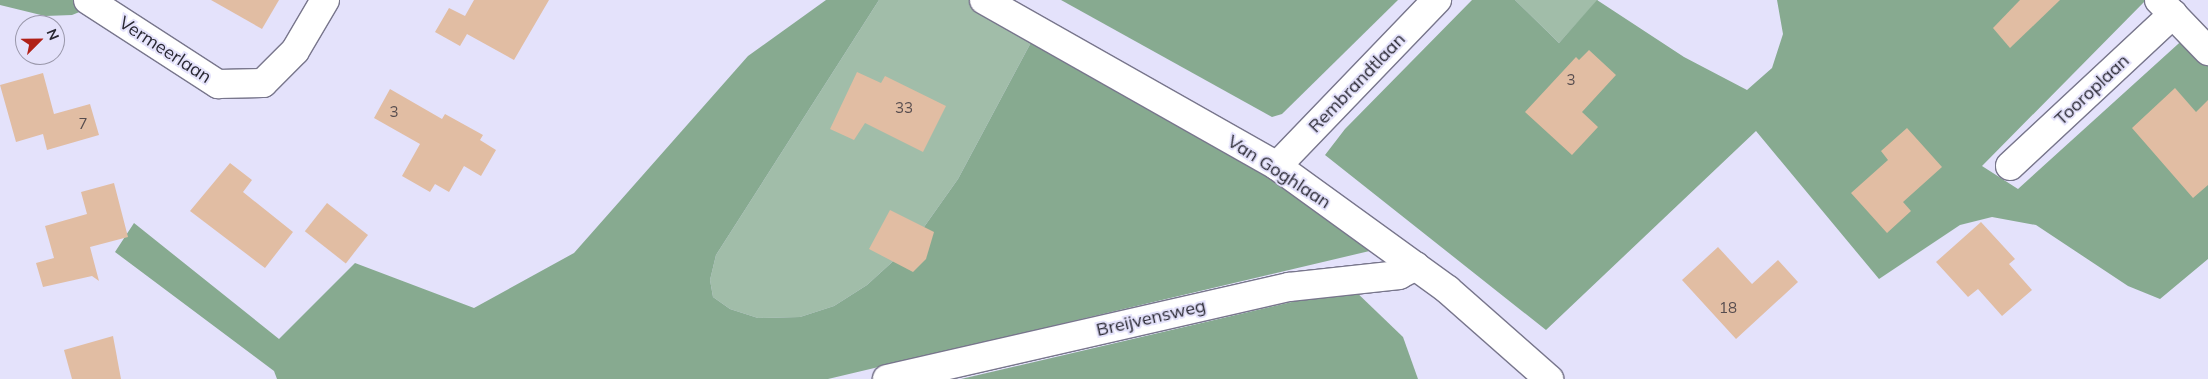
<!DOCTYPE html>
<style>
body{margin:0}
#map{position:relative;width:2208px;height:379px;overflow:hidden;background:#e4e2fb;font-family:Mulish,sans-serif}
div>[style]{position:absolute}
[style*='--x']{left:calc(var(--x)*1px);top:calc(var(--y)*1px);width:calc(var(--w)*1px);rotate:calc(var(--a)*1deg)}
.green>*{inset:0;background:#a1bda9}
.forest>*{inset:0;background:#87aa90}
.building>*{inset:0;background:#e1bda3;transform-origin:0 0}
.roads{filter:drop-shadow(1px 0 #78768c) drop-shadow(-1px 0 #78768c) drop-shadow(0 1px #78768c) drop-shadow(0 -1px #78768c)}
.minor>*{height:28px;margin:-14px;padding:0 14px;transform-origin:14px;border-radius:14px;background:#fff}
span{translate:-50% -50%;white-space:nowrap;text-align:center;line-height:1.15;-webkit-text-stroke:4px #e4e2fb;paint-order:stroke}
.number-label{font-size:15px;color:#564c4e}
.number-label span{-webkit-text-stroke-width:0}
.street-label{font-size:18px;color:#282731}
.north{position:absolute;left:15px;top:15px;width:50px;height:50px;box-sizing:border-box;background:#e4e2fb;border:1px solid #9997aa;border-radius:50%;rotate:67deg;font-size:14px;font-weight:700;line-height:20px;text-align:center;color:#282731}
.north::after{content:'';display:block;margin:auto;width:18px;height:22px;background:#b02017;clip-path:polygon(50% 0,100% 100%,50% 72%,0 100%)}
</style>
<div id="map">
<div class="green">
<i style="clip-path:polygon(879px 0,973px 0,1035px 35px,958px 179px,912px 244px,867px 285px,834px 306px,800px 317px,758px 318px,730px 309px,713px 297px,710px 280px,716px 255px)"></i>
<i style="clip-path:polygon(1515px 0,1598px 0,1559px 43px)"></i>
</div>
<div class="forest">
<i style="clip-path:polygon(0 0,74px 0,87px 9px,72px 15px,45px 16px,0 5px)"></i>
<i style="clip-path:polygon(826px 0,879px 0,716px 255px,710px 280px,713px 297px,730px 309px,758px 318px,800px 317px,834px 306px,867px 285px,912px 244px,958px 179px,1035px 35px,1213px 136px,1378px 249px,828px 379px,277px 379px,274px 371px,115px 252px,134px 223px,279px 339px,355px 263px,474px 308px,574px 253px,748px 56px)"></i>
<i style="clip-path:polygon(1061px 0,1398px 0,1282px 114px,1272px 117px)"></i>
<i style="clip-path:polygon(1472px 0,1515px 0,1559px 43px,1597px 0,1684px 57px,1747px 90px,1772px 68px,1783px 34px,1777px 0,2146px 0,1982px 166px,2018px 189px,2188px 35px,2208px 56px,2208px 259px,2160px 299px,2128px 286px,2036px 225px,1992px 217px,1960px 225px,1879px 279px,1756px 131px,1546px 330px,1325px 155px,1345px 129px)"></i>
<i style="clip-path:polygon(1352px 288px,1403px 337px,1418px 379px,961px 379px)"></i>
</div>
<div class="building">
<i style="clip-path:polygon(211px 0,279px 0,262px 29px)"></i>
<i style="clip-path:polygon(474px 0,549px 0,514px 60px,467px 34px,460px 46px,435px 32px,449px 8px,465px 16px)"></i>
<i style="clip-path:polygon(2020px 0,2060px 0,2010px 48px,1993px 28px)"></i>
<i style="clip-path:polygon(1589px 50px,1616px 75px,1582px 112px,1598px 127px,1572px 155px,1525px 112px,1576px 57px,1579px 60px)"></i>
<i style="clip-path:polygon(857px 72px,881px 83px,885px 76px,946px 106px,923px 152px,865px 123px,854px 140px,830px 129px)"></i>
<i style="clip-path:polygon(43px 73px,54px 114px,90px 104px,99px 135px,47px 150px,43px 134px,16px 142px,0 85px)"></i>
<i style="clip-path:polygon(2175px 88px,2196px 112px,2208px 100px,2208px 185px,2193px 198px,2132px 128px)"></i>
<i style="clip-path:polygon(390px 89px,442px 119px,445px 114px,483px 135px,480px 140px,496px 150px,481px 176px,464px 166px,449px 192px,435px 184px,430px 192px,402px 176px,420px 144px,374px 118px)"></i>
<i style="clip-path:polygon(1907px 128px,1942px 167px,1903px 202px,1911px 211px,1887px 233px,1851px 193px,1888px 160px,1881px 151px)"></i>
<i style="clip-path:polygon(230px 163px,252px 180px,243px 192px,293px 232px,265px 268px,190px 211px)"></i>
<i style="clip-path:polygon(114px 183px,128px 237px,90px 247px,99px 281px,92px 276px,43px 287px,36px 263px,54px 258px,45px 226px,87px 214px,81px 192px)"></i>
<i style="left:327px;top:203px;width:52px;height:36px;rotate:38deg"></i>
<i style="clip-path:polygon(890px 210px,934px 232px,926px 259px,913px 272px,869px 249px)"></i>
<i style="clip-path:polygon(1981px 222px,2015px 259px,2009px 264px,2032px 290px,2002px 316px,1978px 289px,1968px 297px,1936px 262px)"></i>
<i style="clip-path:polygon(1718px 247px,1752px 284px,1778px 260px,1798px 282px,1736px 339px,1682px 280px)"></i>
<i style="clip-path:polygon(113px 336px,121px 379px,72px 379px,64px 350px)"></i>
</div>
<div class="roads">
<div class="minor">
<i style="--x:88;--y:0;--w:155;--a:32.9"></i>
<i style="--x:218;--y:84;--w:45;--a:-1.3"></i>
<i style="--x:263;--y:83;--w:45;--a:-45"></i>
<i style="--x:295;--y:51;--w:59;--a:-59.5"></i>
<i style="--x:984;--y:0;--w:337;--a:29.5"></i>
<i style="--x:1277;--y:166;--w:211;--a:35.9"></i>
<i style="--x:1448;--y:290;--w:135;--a:41.4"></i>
<i style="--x:2159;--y:0;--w:71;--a:46.1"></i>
<i style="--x:1277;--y:166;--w:231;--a:-46.1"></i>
<i style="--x:2010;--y:166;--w:223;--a:-43"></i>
<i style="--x:887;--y:379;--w:412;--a:-12.9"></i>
<i style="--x:1289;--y:287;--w:111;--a:-6.2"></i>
<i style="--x:1399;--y:275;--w:19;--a:-28"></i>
</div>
</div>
<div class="number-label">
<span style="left:1571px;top:80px">3</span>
<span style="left:904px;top:108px">33</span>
<span style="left:394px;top:112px">3</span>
<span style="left:83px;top:124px">7</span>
<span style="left:1728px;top:308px">18</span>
</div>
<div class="street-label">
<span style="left:165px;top:50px;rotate:33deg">Vermeerlaan</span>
<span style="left:1357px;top:83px;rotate:-46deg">Rembrandtlaan</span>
<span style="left:2092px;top:90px;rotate:-43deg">Tooroplaan</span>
<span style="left:1279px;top:172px;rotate:33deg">Van Goghlaan</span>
<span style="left:1151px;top:318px;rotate:-13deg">Breijvensweg</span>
</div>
<div class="north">N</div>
</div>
